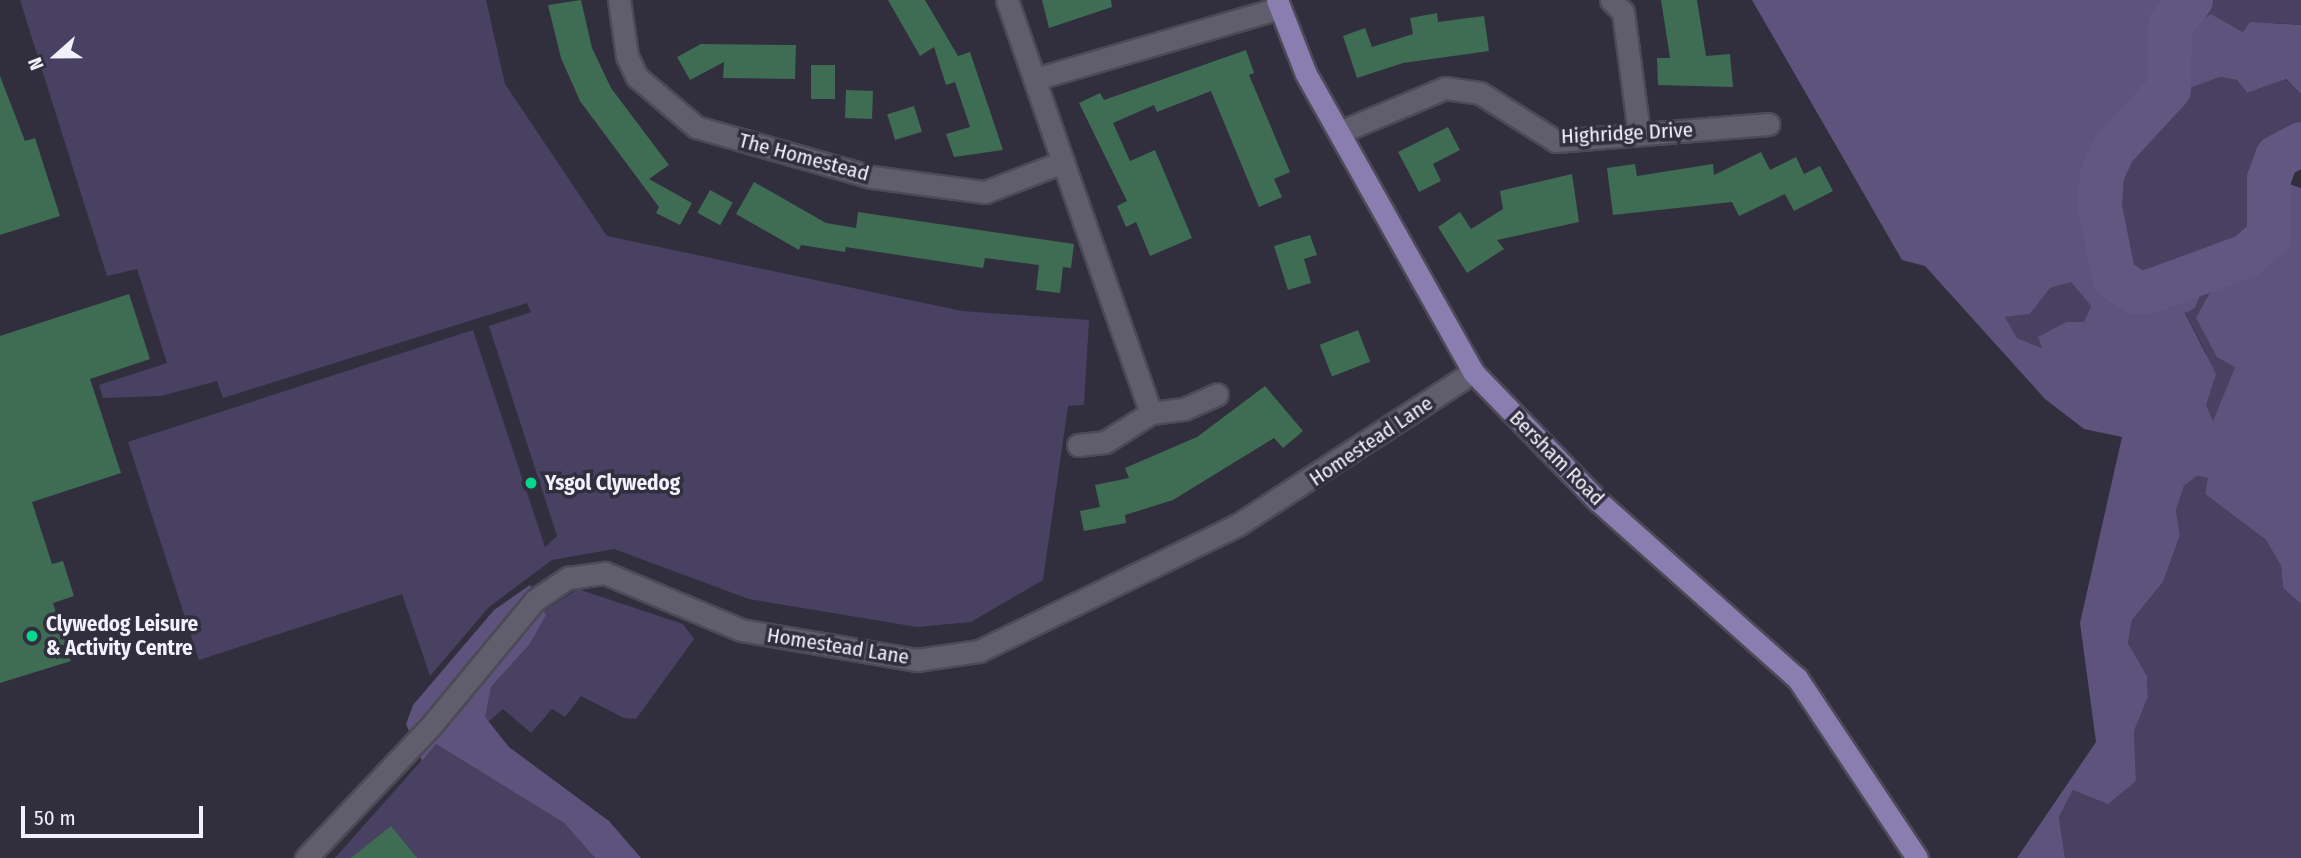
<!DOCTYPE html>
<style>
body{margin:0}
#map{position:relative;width:2301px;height:858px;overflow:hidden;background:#312e3d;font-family:"Fira Sans Condensed",sans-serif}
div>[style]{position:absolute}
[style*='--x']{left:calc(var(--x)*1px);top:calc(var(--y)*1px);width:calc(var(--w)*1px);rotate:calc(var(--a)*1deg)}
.green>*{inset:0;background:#494161}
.forest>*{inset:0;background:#5d537c}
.river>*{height:44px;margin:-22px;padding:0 22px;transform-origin:22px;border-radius:22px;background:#615781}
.building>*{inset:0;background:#3e6d53;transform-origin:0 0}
.roads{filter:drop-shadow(2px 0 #4d4a57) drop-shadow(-2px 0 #4d4a57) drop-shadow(0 2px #4d4a57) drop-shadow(0 -2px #4d4a57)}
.minor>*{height:21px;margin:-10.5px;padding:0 10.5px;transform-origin:10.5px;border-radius:10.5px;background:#605d6d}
.major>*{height:21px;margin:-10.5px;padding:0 10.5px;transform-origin:10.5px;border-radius:10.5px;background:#8a7db0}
.dots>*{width:19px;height:19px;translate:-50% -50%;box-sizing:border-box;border:4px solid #312e3d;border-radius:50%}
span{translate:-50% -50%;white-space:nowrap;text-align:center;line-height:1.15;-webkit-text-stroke:7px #312e3d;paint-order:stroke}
.street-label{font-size:21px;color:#f2f0fa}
.poi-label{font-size:21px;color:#f2f0fa;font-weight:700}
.left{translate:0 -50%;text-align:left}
.north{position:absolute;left:21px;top:21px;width:70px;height:70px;-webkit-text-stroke:5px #312e3d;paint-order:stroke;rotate:249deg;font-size:19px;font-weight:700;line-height:28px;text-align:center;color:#f2f0fa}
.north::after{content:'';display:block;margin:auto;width:24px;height:32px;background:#f2f0fa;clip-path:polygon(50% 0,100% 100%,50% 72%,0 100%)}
.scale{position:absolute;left:21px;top:806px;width:182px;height:32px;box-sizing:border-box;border:4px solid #f2f0fa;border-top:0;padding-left:9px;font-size:21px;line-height:24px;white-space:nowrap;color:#f2f0fa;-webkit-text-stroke:5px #312e3d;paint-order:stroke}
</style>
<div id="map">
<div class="green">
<i style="clip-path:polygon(20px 0,486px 0,505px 84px,607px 236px,962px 311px,1089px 320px,1084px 405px,1068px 406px,1043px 580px,971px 622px,917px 627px,749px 599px,614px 549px,552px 560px,489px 607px,430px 676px,402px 594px,199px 660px,128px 442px,473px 330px,545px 547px,557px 536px,489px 326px,531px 312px,527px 303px,223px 398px,217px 381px,161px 396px,103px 398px,99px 385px,167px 363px,137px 269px,107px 276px)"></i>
<i style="clip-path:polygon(2203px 0,2301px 0,2301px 25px,2274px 23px,2243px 32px,2211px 14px,2197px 23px)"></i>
<i style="clip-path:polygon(2220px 77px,2237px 80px,2247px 93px,2285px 79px,2301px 94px,2301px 133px,2290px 135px,2270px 155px,2261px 196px,2269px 219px,2260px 239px,2154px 285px,2127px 280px,2112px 228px,2120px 155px,2182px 91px)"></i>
<i style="clip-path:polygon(2219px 276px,2209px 288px,2235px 367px,2213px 422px,2206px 405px,2206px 353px,2185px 312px,2195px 308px,2202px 291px,2197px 282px)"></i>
<i style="clip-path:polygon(2071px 281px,2091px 306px,2084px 323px,2066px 322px,2039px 337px,2043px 348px,2017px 338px,2005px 317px,2030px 314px,2050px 288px)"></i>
<i style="clip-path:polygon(2197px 476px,2209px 478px,2205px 494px,2266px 540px,2281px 566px,2283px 588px,2301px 604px,2301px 858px,2065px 858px,2059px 817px,2073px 790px,2136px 781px,2134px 731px,2148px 697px,2147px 676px,2128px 643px,2132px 620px,2163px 582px,2180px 537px,2176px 510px,2184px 486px)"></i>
<i style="clip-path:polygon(578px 589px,683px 624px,694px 639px,636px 719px,624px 718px,581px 696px,565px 717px,552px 709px,531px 733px,503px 709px,488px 722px,484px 717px,491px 687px,529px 645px,544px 611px)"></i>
<i style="clip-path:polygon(436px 744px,564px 823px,595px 858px,335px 858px)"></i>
</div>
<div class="forest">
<i style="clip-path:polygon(evenodd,1752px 0,2187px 0,2180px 25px,2163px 32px,2159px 42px,2166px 81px,2115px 133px,2095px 232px,2110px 278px,2142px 286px,2143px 306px,2197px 282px,2202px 291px,2195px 308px,2185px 313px,2216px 374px,2206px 405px,2213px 421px,2235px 367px,2217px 357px,2196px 318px,2219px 276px,2256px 258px,2279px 229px,2286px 183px,2301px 188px,2301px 604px,2283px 588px,2281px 566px,2266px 540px,2205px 494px,2208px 478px,2197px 476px,2184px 486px,2176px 510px,2180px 536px,2163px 582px,2132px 620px,2128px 643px,2147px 676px,2148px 697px,2134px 731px,2136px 781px,2108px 804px,2073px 790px,2059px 817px,2065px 858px,2017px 858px,2096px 742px,2080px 623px,2122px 437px,2084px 429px,2045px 399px,1925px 266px,1902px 260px,1752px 0,2071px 282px,2091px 306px,2084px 322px,2066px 322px,2038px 337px,2042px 348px,2017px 338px,2005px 317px,2030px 314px,2050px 288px,2071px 282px)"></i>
<i style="clip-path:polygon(2211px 14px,2243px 32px,2250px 22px,2301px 25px,2301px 94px,2286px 79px,2247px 93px,2237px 80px,2220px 77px,2182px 91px,2177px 78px,2182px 47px,2197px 23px)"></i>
<i style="clip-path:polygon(530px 585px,546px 615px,529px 645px,491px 687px,485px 717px,509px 747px,609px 821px,641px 858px,595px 858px,564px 823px,436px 744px,422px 761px,406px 724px,413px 705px,494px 610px)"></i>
</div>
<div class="river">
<i style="--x:2191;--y:0;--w:33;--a:130"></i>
<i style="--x:2170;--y:25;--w:64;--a:90.9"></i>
<i style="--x:2169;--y:89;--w:83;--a:132.6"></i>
<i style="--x:2113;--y:150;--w:27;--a:114"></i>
<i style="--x:2102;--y:175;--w:32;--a:94"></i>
<i style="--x:2100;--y:207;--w:72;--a:78.8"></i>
<i style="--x:2114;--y:278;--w:27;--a:33"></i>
<i style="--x:2137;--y:293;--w:14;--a:-8"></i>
<i style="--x:2151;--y:291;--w:101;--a:-20.2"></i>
<i style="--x:2246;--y:256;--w:30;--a:-40"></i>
<i style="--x:2269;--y:237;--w:58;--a:-90"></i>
<i style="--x:2269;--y:179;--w:23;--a:-70"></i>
<i style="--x:2277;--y:157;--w:27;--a:-28"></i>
</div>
<div class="building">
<i style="clip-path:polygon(581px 0,592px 48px,611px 88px,669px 165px,649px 179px,692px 203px,680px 225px,656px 213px,659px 207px,580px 101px,561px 58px,548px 5px)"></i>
<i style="clip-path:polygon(888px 0,925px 0,958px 56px,970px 52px,1003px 150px,954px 157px,946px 134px,970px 127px,955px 82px,946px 85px,934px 47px,920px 56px)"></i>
<i style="clip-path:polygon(1042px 0,1111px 0,1112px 7px,1049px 28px)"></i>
<i style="clip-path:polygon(1661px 0,1697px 0,1706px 56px,1730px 54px,1733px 87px,1658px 85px,1657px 58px,1670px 58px)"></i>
<i style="clip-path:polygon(1437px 13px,1438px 22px,1484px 16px,1489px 51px,1403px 63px,1357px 78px,1343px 36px,1365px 28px,1372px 47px,1413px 34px,1410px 18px)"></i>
<i style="clip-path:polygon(701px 44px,796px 45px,795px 79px,723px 78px,724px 62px,690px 80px,677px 57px)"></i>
<i style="clip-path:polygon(1246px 50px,1254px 73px,1249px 75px,1290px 172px,1274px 179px,1282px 197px,1259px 207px,1211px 91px,1157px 112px,1154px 105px,1113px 123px,1130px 161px,1155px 150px,1192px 238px,1150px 256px,1136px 222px,1126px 227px,1117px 206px,1127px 201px,1079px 103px,1100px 93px,1104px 100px)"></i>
<i style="left:811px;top:65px;width:24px;height:34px"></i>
<i style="clip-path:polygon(0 76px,25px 141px,35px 138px,60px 216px,0 235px)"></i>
<i style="left:846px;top:90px;width:27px;height:28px;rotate:2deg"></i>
<i style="left:914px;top:106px;width:27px;height:28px;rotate:73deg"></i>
<i style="clip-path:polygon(1448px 127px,1460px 150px,1433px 164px,1441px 181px,1419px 192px,1398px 152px)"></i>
<i style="clip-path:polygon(1761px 152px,1770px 170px,1796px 157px,1804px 174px,1820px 166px,1833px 191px,1794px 211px,1785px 194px,1739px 216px,1732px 202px,1613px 215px,1607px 168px,1635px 164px,1637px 176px,1713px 164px,1714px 175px)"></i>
<i style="clip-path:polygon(1572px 174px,1579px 222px,1497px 240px,1504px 249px,1467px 273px,1438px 227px,1460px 212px,1471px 229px,1503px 209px,1500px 191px)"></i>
<i style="clip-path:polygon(754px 182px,826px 223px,856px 228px,858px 212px,1074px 244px,1071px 268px,1063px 267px,1060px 293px,1036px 290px,1039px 265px,985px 258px,983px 268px,846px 247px,845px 252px,801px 245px,799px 250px,736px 214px)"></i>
<i style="left:710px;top:190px;width:26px;height:26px;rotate:29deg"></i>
<i style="clip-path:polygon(1310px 235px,1317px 255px,1304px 259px,1311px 283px,1288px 290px,1274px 246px)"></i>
<i style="clip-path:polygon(129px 294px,150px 359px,90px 379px,121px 473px,32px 502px,52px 564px,63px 561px,74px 596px,53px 603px,71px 661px,0 683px,0 336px)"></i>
<i style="left:1358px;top:330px;width:34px;height:41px;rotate:69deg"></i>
<i style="clip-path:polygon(1265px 386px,1303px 431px,1283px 448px,1274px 438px,1173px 500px,1125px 515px,1126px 523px,1084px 531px,1080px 511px,1100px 507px,1095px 485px,1129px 478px,1125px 468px,1197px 437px)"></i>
<i style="clip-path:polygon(391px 826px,417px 858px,351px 858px)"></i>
</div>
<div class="roads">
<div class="minor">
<i style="--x:619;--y:0;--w:57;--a:81.9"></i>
<i style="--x:627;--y:56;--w:23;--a:65"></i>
<i style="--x:637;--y:77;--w:77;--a:40.3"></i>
<i style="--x:696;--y:127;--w:183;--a:15.9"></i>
<i style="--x:872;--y:177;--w:114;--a:7.6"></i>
<i style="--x:985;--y:192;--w:84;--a:-21"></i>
<i style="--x:1063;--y:162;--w:171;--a:-109.1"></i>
<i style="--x:1611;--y:0;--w:17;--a:45"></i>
<i style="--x:1623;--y:12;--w:122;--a:82.5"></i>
<i style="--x:1035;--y:79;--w:254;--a:-16.2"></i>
<i style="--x:1340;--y:132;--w:114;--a:-22.7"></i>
<i style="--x:1445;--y:88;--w:35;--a:8"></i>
<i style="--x:1480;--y:93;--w:90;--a:32.3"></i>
<i style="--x:1556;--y:141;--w:213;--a:-4.6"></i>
<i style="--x:1063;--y:162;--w:266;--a:70.7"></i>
<i style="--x:1078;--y:445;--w:27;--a:-6"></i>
<i style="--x:1105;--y:442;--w:54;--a:-32.2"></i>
<i style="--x:1151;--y:413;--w:33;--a:-7"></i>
<i style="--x:1184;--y:409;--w:36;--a:-24"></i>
<i style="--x:306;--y:858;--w:180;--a:-46.6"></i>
<i style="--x:430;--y:727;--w:165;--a:-50.4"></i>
<i style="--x:535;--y:600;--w:40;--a:-34"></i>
<i style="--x:568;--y:578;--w:37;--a:-8"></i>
<i style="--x:605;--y:573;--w:147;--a:22.7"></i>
<i style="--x:741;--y:630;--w:179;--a:9.7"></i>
<i style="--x:917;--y:660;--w:63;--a:-8.3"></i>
<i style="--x:979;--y:651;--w:289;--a:-26"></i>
<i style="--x:1239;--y:524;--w:279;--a:-33"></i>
</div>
<div class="major">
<i style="--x:1277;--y:0;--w:79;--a:68.6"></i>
<i style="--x:1306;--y:74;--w:342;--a:60.7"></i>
<i style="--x:1473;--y:372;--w:180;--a:45.9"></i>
<i style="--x:1598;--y:501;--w:266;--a:41.7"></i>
<i style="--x:1797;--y:678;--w:216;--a:56.3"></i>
</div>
</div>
<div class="dots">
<i style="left:531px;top:483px;background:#06d98b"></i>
<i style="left:32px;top:636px;background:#06d98b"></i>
</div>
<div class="street-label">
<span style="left:1627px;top:133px;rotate:-3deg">Highridge Drive</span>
<span style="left:804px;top:157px;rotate:15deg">The Homestead</span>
<span style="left:1371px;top:441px;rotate:-34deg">Homestead Lane</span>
<span style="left:1557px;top:458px;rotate:45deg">Bersham Road</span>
<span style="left:838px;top:646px;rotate:9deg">Homestead Lane</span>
</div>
<div class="poi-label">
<span class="left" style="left:545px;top:483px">Ysgol Clywedog</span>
<span class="left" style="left:46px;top:636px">Clywedog Leisure<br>&amp; Activity Centre</span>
</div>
<div class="north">N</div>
<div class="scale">50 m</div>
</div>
